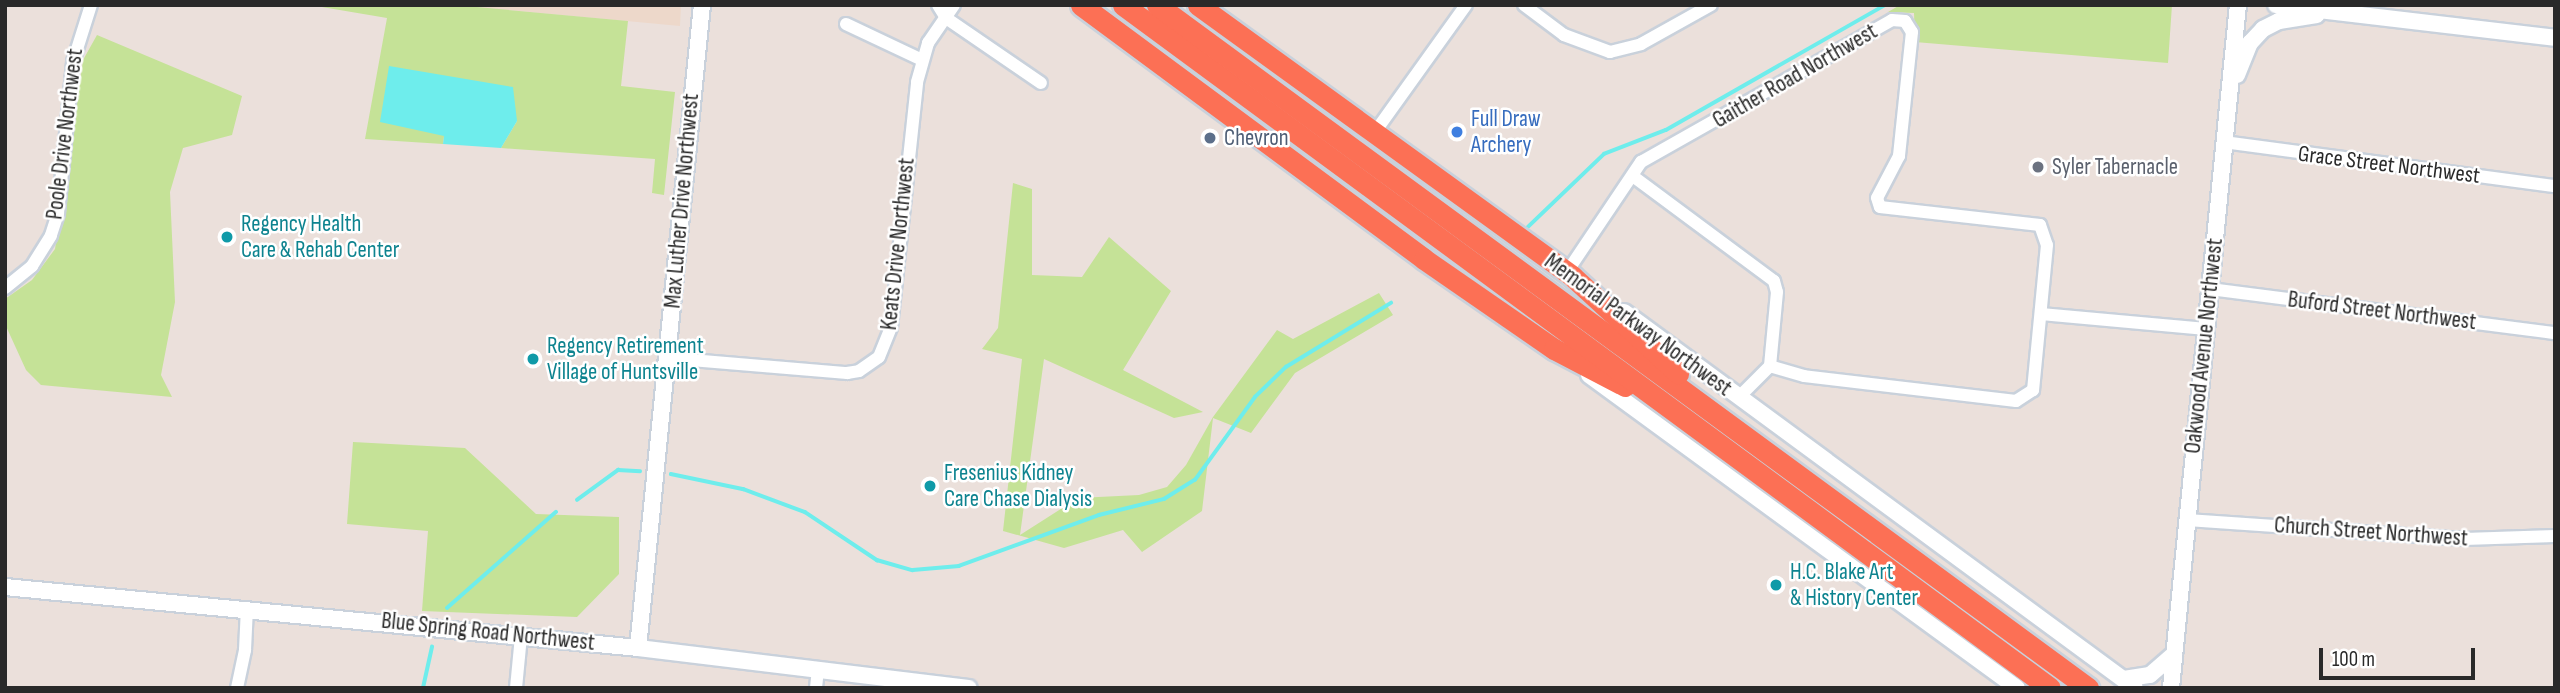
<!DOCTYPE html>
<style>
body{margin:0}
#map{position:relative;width:2560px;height:693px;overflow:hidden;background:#ebe0db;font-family:"Sofia Sans Condensed",sans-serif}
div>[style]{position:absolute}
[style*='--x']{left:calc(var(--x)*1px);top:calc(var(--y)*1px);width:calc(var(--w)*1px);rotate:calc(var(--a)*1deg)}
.education>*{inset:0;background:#edd8ca}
.green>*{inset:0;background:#c5e297}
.water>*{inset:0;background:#6eedec}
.stream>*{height:3.5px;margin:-1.75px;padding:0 1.75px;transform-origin:1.75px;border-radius:1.75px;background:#6eedec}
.roads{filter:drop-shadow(2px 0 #c9d1db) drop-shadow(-2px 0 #c9d1db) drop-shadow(0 2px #c9d1db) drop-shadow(0 -2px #c9d1db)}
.street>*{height:12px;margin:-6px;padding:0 6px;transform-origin:6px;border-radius:6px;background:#fff}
.secondary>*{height:16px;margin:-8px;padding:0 8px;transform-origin:8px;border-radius:8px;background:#fff}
.highway>*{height:21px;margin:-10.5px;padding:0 10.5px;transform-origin:10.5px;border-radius:10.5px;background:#fc7055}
.dots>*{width:19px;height:19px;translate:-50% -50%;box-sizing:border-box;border:4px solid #fff;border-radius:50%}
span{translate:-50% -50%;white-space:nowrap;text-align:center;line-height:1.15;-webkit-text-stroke:5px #fff;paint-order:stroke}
.street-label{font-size:23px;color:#292929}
.shop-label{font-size:23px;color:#366cbe}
.left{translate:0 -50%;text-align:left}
.service-label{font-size:23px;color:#4e5e75}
.worship-label{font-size:23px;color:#5b616d}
.culture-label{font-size:23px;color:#0d838f}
.frame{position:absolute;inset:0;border:7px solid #292929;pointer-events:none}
.scale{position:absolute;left:2319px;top:648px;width:156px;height:32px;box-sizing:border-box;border:4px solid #292929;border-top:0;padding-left:9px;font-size:21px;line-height:24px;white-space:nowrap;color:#292929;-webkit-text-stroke:5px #fff;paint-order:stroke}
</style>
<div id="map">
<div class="education">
<i style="clip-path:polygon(455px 5px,681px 5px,680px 26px)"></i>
</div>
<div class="green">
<i style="clip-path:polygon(310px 5px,455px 5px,628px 21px,621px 86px,675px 92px,664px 195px,652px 193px,655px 159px,501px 148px,517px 121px,444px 136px,443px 144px,365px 139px,387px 18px)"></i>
<i style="clip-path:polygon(1900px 5px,2172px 5px,2168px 63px,1915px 42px,1914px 13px,1888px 12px)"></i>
<i style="clip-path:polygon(97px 35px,242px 96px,232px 135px,183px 148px,170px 192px,175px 302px,161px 375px,172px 397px,41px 385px,26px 370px,5px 324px,5px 299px,32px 280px,55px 249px,83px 60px)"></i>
<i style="clip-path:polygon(1013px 183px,1032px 189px,1032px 275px,1082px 277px,1109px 237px,1171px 291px,1123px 370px,1203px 412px,1174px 418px,1044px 359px,1020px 535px,1078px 498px,1139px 495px,1167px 487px,1186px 465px,1213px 417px,1277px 330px,1293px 339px,1379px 293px,1393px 315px,1295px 373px,1251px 433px,1213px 418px,1202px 511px,1142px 552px,1123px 530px,1064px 548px,1003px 531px,1022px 359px,982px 349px,998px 328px)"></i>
<i style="clip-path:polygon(353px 442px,465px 448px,536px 514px,619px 517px,619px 574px,577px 617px,422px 611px,428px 531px,347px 524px)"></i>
</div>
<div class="water">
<i style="clip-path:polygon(389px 66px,513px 87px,517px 121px,501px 148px,443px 144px,444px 136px,380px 122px)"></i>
</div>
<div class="stream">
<i style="--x:1528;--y:227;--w:105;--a:-43.8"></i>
<i style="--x:1604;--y:154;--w:66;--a:-21.2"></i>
<i style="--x:1666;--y:130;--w:252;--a:-29.7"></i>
<i style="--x:671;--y:474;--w:74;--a:11.8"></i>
<i style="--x:743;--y:489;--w:66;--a:20.4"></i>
<i style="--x:805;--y:512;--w:87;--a:33.7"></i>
<i style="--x:877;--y:560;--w:37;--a:16"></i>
<i style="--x:913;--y:570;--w:46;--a:-5"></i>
<i style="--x:959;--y:566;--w:149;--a:-20"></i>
<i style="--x:1099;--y:515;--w:67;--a:-13.8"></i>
<i style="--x:1164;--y:499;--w:36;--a:-32"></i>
<i style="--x:1195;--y:480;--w:102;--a:-54.1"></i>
<i style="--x:1255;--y:397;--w:43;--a:-44.1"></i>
<i style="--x:1286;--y:367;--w:123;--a:-31.4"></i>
<i style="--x:577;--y:500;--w:51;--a:-36.2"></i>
<i style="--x:618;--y:470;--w:22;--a:3"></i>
<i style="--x:447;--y:608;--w:145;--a:-41.4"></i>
<i style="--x:423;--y:688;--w:42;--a:-77.6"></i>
</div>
<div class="roads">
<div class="street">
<i style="--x:938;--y:5;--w:15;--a:58"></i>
<i style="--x:946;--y:18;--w:115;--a:34.4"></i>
<i style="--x:1524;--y:5;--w:50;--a:36.9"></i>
<i style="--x:1564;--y:35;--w:49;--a:20.3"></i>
<i style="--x:1610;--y:52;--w:32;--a:-14"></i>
<i style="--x:1641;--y:44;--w:80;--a:-29.1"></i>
<i style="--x:846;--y:24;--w:84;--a:25.3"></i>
<i style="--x:1375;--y:132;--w:156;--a:-54.4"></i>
<i style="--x:2224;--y:142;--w:334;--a:7.6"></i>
<i style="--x:1634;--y:177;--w:174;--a:36.6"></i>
<i style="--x:1774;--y:281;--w:11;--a:75"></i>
<i style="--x:1777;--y:292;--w:74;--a:95.4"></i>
<i style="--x:1567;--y:272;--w:133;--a:-56.1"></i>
<i style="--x:1641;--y:162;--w:288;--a:-29.5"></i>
<i style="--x:1892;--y:20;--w:13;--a:4"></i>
<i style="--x:1905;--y:21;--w:13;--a:58"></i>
<i style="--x:1912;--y:32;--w:125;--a:96"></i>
<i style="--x:1899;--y:156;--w:47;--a:117.6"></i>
<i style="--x:1877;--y:198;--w:9;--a:72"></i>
<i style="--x:1880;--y:207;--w:161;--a:6.4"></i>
<i style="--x:2040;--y:225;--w:21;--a:71"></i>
<i style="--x:2047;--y:245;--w:146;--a:95.5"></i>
<i style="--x:2033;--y:390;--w:20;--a:147"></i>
<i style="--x:2016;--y:401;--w:213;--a:-173.3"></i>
<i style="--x:1804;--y:376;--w:35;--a:-164"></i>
<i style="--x:5;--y:288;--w:35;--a:-39"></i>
<i style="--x:32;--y:266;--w:36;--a:-58"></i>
<i style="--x:51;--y:235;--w:23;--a:-72"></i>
<i style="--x:58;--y:213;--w:152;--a:-84.3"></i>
<i style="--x:73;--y:62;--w:60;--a:-72.5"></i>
<i style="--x:2210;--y:289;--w:348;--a:7.3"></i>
<i style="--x:2041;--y:314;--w:166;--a:5.2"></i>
<i style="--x:667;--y:358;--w:181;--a:4.8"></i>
<i style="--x:847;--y:373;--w:12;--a:-9"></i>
<i style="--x:859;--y:371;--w:24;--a:-35"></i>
<i style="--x:879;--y:357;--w:32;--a:-68"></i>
<i style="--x:891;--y:327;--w:246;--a:-83.9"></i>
<i style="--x:917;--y:82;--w:41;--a:-74.2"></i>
<i style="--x:928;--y:43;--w:46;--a:-55.6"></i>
<i style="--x:1740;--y:396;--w:42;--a:-45"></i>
<i style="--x:2187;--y:520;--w:278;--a:3.9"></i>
<i style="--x:2464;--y:539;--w:91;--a:-1.9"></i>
<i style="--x:237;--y:688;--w:39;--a:-78"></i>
<i style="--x:245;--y:650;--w:42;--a:-87.3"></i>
<i style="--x:516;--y:688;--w:52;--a:-84.5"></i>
<i style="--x:816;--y:688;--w:20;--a:-84"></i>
</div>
<div class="secondary">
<i style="--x:2276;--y:5;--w:281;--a:6.7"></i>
<i style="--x:2237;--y:75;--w:35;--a:-68"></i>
<i style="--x:2250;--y:43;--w:19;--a:-47"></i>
<i style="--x:2263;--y:29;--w:18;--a:-27"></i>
<i style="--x:2279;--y:21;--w:38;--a:-9"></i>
<i style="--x:1624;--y:312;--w:634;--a:36.35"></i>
<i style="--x:1589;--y:375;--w:530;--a:36.18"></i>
<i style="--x:5;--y:587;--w:636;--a:5.5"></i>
<i style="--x:638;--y:648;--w:333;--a:6.9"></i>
<i style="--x:638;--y:648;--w:646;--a:-84.32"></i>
<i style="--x:2124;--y:679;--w:26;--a:-9"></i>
<i style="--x:2150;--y:675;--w:32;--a:-41"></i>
<i style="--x:2171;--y:688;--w:686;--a:-84.4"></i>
</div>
<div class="highway">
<i style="--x:1081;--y:5;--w:427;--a:36.5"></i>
<i style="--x:1424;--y:259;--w:158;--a:34.7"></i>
<i style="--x:1554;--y:349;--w:80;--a:27.5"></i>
<i style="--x:1123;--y:5;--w:1151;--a:36.38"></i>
<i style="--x:1157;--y:5;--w:1155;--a:36.26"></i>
<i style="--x:1198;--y:5;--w:462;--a:35.9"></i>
<i style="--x:1572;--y:276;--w:144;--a:42.5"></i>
</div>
</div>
<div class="dots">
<i style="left:1457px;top:132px;background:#3f7fe0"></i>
<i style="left:1210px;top:138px;background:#5c6f8a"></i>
<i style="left:2038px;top:167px;background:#6b7280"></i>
<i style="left:227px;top:237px;background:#0f9aa8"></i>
<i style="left:533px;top:359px;background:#0f9aa8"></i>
<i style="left:930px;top:486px;background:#0f9aa8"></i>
<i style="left:1776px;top:585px;background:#0f9aa8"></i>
</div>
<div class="street-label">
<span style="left:1795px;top:76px;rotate:-30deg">Gaither Road Northwest</span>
<span style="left:65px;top:134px;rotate:-83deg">Poole Drive Northwest</span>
<span style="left:2389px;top:165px;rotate:7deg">Grace Street Northwest</span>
<span style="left:682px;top:201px;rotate:-85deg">Max Luther Drive Northwest</span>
<span style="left:898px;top:244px;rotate:-84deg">Keats Drive Northwest</span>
<span style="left:2382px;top:311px;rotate:7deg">Buford Street Northwest</span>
<span style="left:1638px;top:325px;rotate:36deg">Memorial Parkway Northwest</span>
<span style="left:2204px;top:346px;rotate:-84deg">Oakwood Avenue Northwest</span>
<span style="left:2371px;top:532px;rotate:4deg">Church Street Northwest</span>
<span style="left:488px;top:632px;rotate:6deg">Blue Spring Road Northwest</span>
</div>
<div class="shop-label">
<span class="left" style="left:1471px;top:132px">Full Draw<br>Archery</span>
</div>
<div class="service-label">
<span class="left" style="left:1224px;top:138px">Chevron</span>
</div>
<div class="worship-label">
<span class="left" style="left:2052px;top:167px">Syler Tabernacle</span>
</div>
<div class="culture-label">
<span class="left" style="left:241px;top:237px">Regency Health<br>Care &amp; Rehab Center</span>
<span class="left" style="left:547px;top:359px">Regency Retirement<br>Village of Huntsville</span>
<span class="left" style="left:944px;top:486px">Fresenius Kidney<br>Care Chase Dialysis</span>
<span class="left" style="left:1790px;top:585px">H.C. Blake Art<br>&amp; History Center</span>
</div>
<div class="frame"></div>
<div class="scale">100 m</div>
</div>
